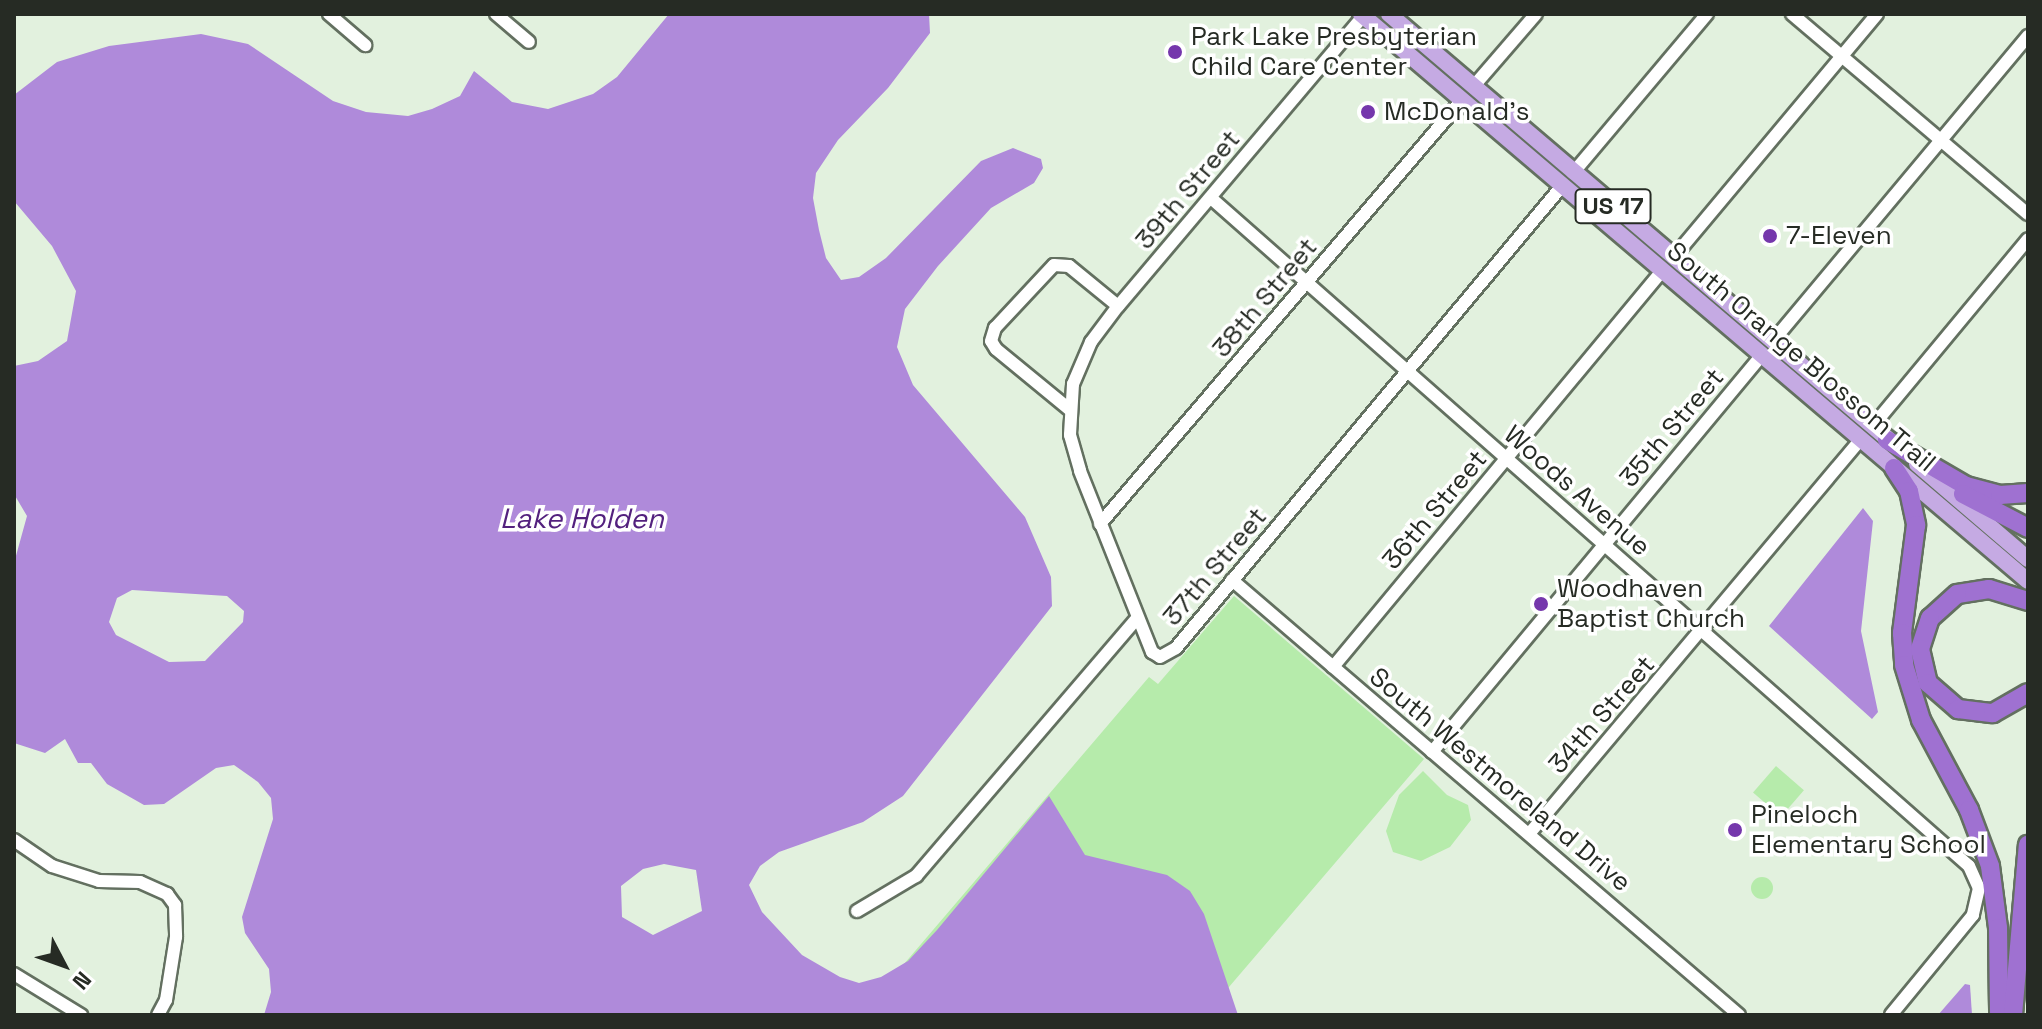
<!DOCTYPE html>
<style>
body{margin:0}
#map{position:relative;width:2042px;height:1029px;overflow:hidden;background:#e2f1de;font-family:"Space Grotesk",sans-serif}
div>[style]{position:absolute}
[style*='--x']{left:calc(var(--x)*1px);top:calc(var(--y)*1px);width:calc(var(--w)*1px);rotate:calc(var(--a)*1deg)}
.green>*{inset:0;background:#b6ebab;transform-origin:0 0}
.round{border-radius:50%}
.water>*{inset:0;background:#af8ada}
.roads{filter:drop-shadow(2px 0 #637060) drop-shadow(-2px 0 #637060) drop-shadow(0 2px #637060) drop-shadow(0 -2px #637060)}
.minor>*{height:12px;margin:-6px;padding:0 6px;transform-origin:6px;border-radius:6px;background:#fff}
.major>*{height:16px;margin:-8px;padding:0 8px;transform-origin:8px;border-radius:8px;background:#c5aae3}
.highway>*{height:18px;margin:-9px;padding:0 9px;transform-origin:9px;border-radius:9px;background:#9f71d1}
.dots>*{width:22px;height:22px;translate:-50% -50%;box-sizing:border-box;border:4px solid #fff;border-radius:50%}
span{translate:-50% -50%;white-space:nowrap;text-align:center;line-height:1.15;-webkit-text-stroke:7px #fff;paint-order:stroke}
.shield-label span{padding:2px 6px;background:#fff;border:2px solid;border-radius:6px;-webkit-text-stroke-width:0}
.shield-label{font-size:24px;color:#262b24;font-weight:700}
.poi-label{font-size:26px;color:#262b24}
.left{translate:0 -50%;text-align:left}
.street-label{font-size:26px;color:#262b24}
.water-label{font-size:28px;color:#53217e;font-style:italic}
.frame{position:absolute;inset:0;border:16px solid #262b24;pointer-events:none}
.north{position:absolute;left:24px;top:925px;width:80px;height:80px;-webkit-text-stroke:6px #fff;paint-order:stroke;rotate:131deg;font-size:22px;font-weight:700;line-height:32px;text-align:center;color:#262b24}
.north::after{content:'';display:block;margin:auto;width:28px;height:36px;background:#262b24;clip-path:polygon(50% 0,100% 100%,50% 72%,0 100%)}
</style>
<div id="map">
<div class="green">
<i style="clip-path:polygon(1234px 596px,1424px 759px,1205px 1015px,892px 978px,1149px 677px,1158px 684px)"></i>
<i style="left:1776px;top:766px;width:37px;height:35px;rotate:41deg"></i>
<i style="clip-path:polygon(1423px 771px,1447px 795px,1468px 805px,1471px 820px,1450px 847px,1421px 861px,1393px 852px,1386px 831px,1399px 795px)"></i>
<i class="round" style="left:1751px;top:877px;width:22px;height:22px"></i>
</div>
<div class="water">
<i style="clip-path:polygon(evenodd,669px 14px,929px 14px,930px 33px,888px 88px,838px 140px,816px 173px,813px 198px,819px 230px,826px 258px,841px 280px,859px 277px,886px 258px,981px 161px,1013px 148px,1041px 159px,1043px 168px,1034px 183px,991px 208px,938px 266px,905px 309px,897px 347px,913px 385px,1025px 517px,1051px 577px,1052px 606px,903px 796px,863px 822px,779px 852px,760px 866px,749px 885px,762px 912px,802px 955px,840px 977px,859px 983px,881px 977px,908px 961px,937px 930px,1049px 796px,1085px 855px,1167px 875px,1190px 891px,1204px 914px,1238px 1015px,264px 1015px,271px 992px,269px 969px,245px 933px,242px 917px,273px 819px,271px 798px,258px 782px,234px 765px,216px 768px,164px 804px,144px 805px,107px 784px,91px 763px,78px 763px,65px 739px,45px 753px,14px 743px,14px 563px,27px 516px,14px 494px,14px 366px,38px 361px,67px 341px,76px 291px,52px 246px,14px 201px,14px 95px,57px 62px,109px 46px,201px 34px,248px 44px,333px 101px,366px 112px,408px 116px,432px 109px,460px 96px,474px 71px,512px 102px,548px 109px,593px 94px,617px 77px,669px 14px,132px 590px,227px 596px,244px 611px,243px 622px,205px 661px,169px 662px,116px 635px,109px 622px,117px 598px,132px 590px,669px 14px,664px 864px,696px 870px,702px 911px,653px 935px,622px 917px,621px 886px,643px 869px,664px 864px)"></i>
<i style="clip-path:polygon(1863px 508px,1873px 521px,1861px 631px,1878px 712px,1872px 719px,1769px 626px)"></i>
<i style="clip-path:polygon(1965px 984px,1970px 985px,1972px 1015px,1938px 1015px)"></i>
</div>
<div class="roads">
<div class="minor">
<i style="--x:329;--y:14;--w:48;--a:40.7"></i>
<i style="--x:496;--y:14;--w:43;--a:40.3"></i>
<i style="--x:1365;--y:14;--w:382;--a:130.2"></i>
<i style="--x:1118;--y:306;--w:45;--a:126.9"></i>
<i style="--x:1091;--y:342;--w:46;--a:113.2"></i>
<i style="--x:1073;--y:384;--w:51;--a:93.4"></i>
<i style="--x:1070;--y:435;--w:37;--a:74"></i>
<i style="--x:1080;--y:471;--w:195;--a:68.3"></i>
<i style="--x:1152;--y:652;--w:9;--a:32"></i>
<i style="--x:1160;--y:657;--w:18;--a:-29"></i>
<i style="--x:1176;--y:648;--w:602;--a:-50.12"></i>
<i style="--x:1792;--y:14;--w:309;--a:40.3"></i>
<i style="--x:1473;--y:87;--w:96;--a:-49.2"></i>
<i style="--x:1573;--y:173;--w:208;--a:-49.9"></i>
<i style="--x:1211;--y:198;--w:1010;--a:41.39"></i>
<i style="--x:1969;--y:866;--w:24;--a:66"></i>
<i style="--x:1979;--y:888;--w:28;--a:103"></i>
<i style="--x:1973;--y:915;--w:129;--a:129.4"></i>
<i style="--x:1673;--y:258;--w:318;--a:-50.1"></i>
<i style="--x:1773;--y:341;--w:398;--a:-50.1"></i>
<i style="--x:1069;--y:409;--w:94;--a:-140.6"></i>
<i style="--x:996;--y:349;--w:9;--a:-122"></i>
<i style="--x:991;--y:341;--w:14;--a:-73"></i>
<i style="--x:995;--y:328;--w:86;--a:-46.9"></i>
<i style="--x:1054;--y:265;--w:15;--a:4"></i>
<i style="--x:1069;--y:266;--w:63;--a:39.2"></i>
<i style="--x:1872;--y:427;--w:244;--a:-50.3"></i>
<i style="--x:1100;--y:524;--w:558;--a:-49.51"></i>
<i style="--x:1232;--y:580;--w:668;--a:40.63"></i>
<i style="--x:1333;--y:667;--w:515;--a:-50.28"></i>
<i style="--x:1432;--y:752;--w:516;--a:-50.27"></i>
<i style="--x:1529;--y:834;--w:516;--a:-49.95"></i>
<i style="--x:14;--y:840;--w:46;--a:34.4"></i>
<i style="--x:52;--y:866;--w:49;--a:17.7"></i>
<i style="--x:99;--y:881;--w:41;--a:1.4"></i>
<i style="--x:140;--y:882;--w:30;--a:24"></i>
<i style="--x:167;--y:894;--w:14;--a:54"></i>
<i style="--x:175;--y:905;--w:32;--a:88"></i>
<i style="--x:176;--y:937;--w:64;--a:99"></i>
<i style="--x:166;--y:1000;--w:17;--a:118"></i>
<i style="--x:857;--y:911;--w:69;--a:-30.7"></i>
<i style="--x:916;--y:876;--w:340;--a:-49.4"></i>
<i style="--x:14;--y:974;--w:79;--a:31.5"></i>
</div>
<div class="major">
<i style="--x:1361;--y:14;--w:875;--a:40.37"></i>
<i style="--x:1389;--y:14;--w:666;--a:40.43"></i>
<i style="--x:1917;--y:464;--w:146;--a:40.6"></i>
</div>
<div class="highway">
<i style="--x:1887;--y:440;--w:91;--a:30.2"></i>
<i style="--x:1966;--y:486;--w:35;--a:15"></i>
<i style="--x:2000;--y:495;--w:28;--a:-4"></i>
<i style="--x:1894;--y:468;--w:27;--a:57"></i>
<i style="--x:1909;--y:491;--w:35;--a:78"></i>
<i style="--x:1916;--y:525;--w:109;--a:97.4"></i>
<i style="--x:1902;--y:633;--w:32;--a:86"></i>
<i style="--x:1904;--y:665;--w:58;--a:72.8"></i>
<i style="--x:1921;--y:720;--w:102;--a:61.9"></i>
<i style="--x:1969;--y:810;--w:60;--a:69.4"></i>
<i style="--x:1990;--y:866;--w:63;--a:82.6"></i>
<i style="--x:1998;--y:928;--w:87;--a:89.3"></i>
<i style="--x:1963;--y:494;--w:73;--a:27.6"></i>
<i style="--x:2028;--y:601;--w:41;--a:-162.9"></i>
<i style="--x:1989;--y:589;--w:32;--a:171"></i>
<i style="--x:1957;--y:594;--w:36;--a:138"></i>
<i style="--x:1930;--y:618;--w:33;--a:108"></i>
<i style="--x:1920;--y:649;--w:35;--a:77"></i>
<i style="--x:1928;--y:683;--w:40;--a:41"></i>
<i style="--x:1958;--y:709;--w:35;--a:7"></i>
<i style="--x:1993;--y:713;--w:40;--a:-29.7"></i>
<i style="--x:2013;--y:1015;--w:171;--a:-85"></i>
</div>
</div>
<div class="dots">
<i style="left:1175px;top:52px;background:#7537ac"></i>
<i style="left:1368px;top:112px;background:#7537ac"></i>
<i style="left:1770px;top:236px;background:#7537ac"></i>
<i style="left:1541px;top:604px;background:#7537ac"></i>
<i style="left:1735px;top:830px;background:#7537ac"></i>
</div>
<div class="shield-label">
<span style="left:1613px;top:206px">US 17</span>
</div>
<div class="poi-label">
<span class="left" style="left:1191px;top:52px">Park Lake Presbyterian<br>Child Care Center</span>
<span class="left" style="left:1384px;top:112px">McDonald's</span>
<span class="left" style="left:1786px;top:236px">7-Eleven</span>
<span class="left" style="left:1557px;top:604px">Woodhaven<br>Baptist Church</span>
<span class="left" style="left:1751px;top:830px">Pineloch<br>Elementary School</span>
</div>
<div class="street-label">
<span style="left:1188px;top:190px;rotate:-50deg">39th Street</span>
<span style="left:1265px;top:298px;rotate:-50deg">38th Street</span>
<span style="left:1801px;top:357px;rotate:40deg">South Orange Blossom Trail</span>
<span style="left:1672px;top:428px;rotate:-50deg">35th Street</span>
<span style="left:1577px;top:491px;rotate:41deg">Woods Avenue</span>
<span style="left:1435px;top:510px;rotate:-50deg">36th Street</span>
<span style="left:1215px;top:567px;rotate:-50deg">37th Street</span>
<span style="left:1602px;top:715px;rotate:-49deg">34th Street</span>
<span style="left:1500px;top:780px;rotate:40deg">South Westmoreland Drive</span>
</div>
<div class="water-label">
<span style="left:582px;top:518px">Lake Holden</span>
</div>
<div class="frame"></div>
<div class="north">N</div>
</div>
